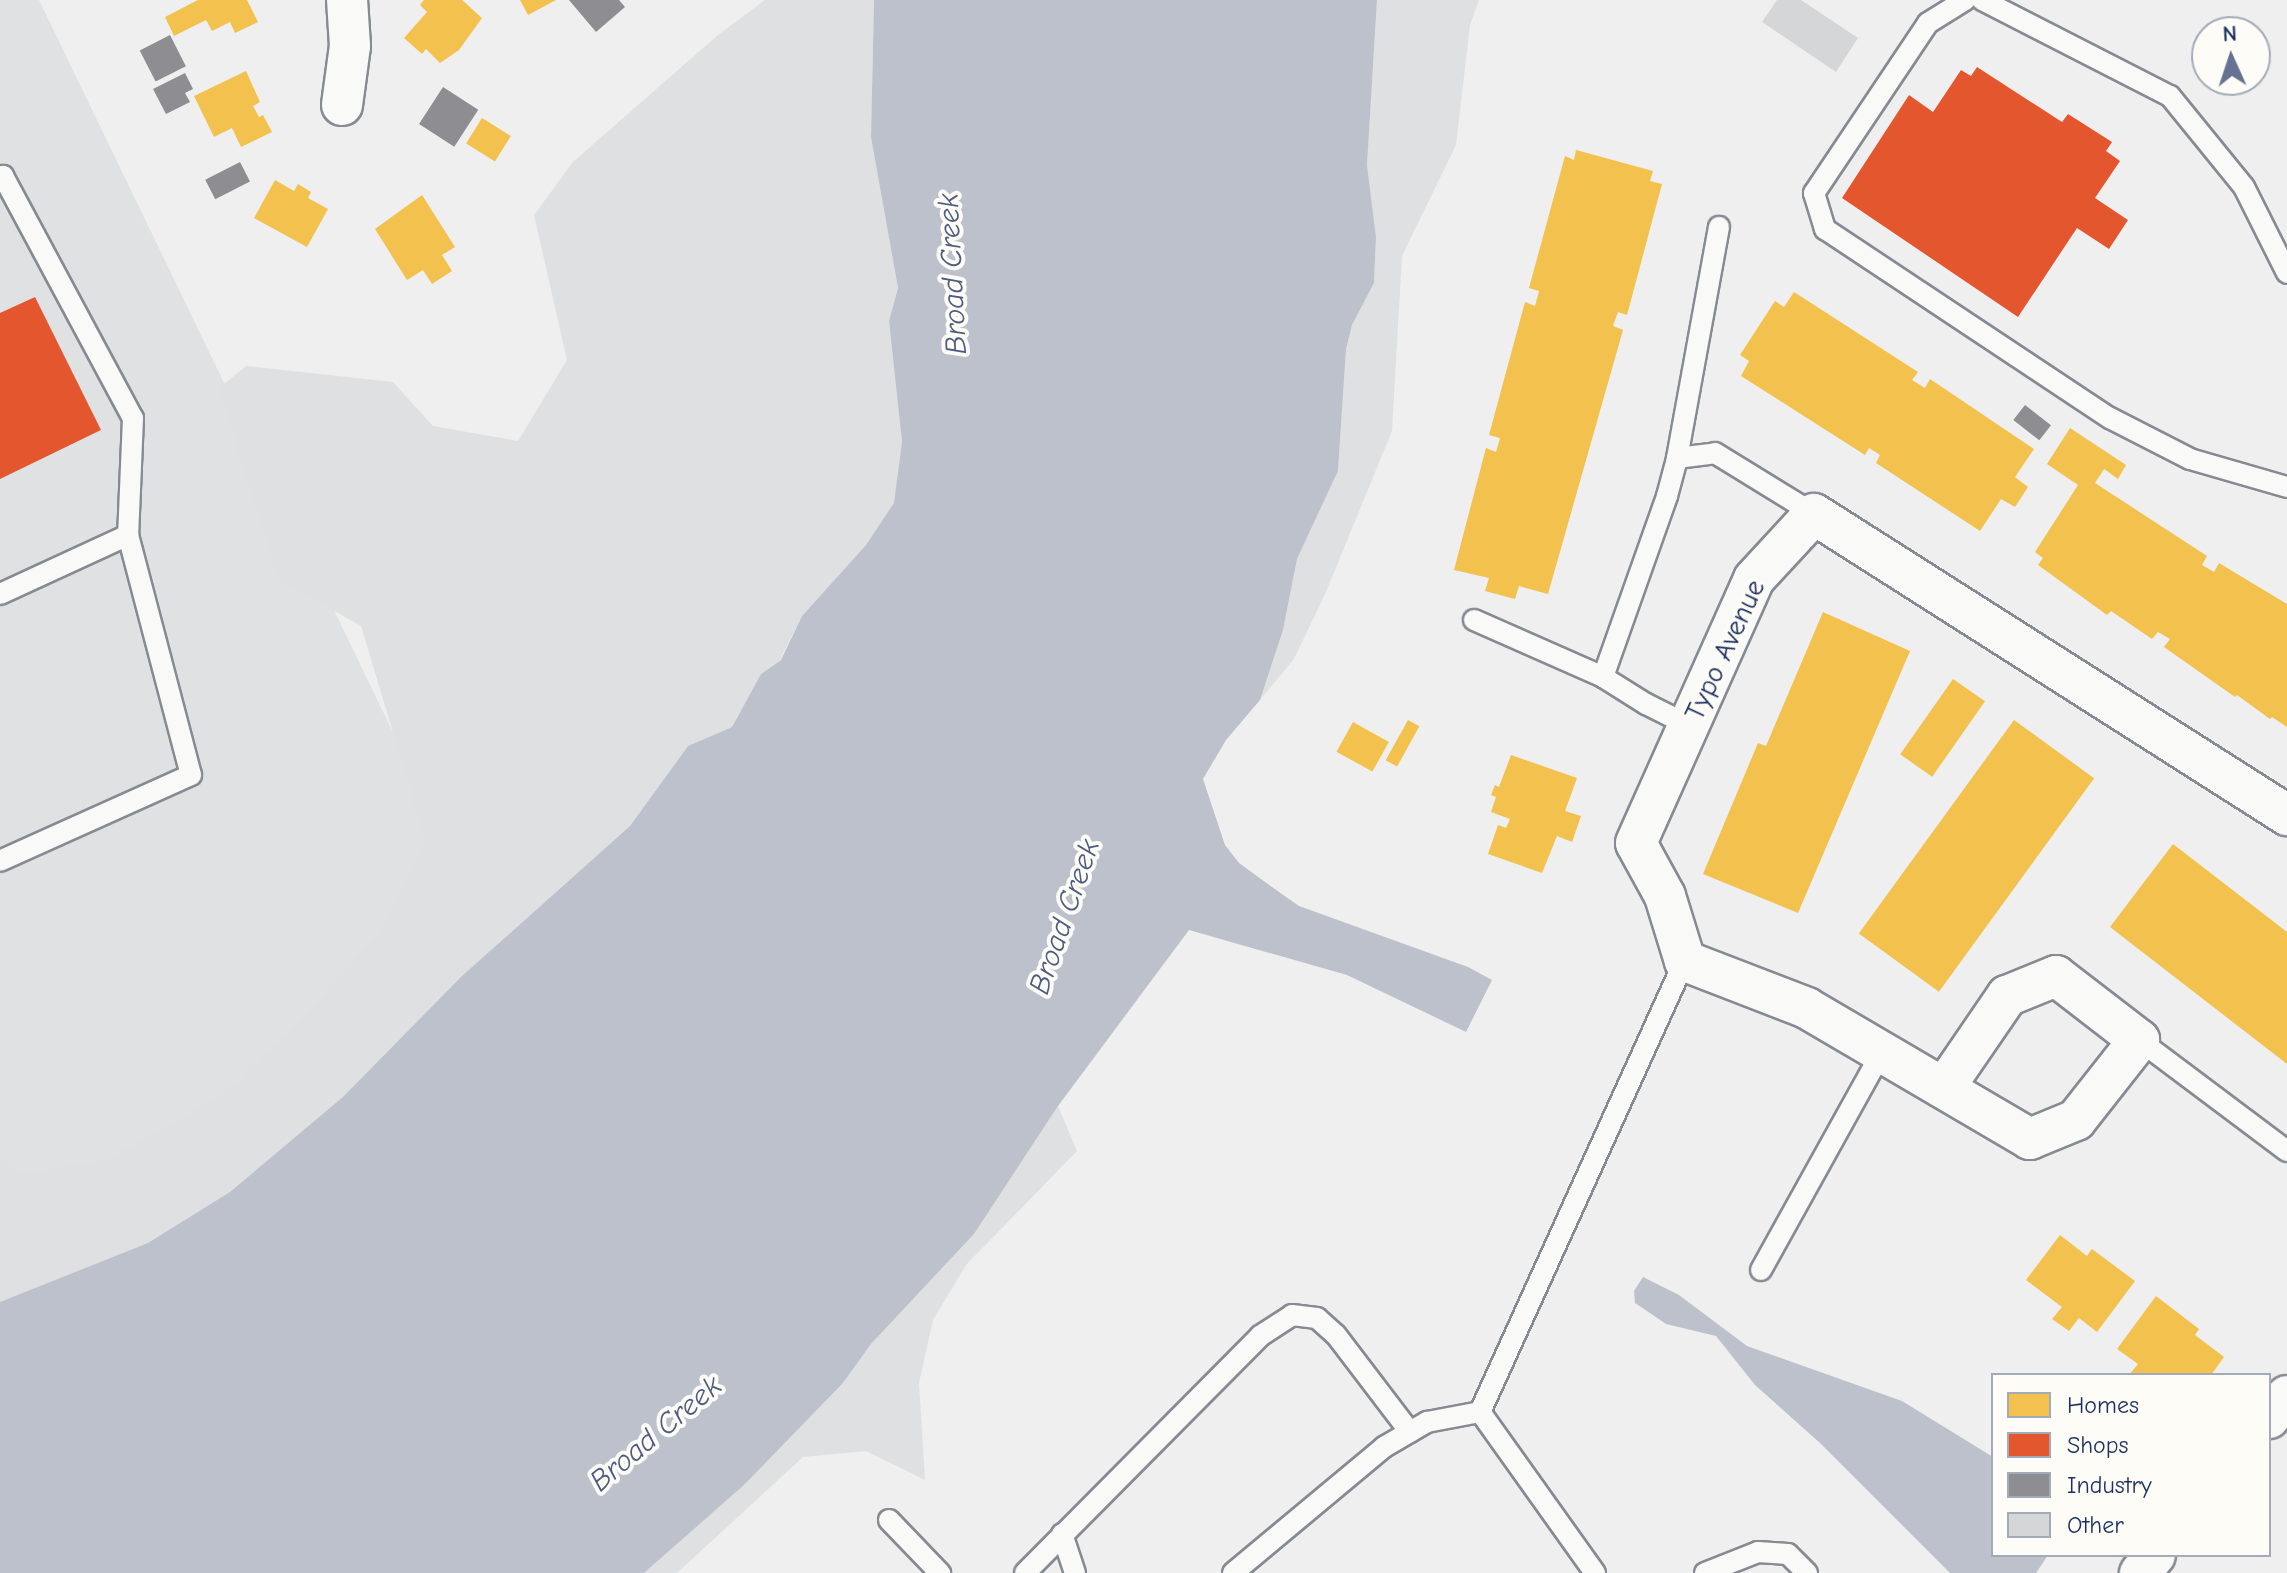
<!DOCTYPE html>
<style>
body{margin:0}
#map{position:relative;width:2287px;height:1573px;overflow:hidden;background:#efefef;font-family:"Comic Neue",sans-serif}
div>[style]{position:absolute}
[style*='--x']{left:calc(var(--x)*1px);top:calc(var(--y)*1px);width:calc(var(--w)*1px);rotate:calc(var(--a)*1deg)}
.built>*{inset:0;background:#dfe1e2}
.green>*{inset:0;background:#dee0e2}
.water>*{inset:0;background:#bdc1cc}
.homes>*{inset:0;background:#f2c14e;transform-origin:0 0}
.shops>*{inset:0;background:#e4572e}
.industry>*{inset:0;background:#8d8d92;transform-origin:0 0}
.building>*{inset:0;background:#d5d6d8}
.roads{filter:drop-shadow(2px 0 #868a93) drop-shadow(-2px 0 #868a93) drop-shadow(0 2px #868a93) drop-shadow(0 -2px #868a93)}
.lane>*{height:20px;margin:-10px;padding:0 10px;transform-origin:10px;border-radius:10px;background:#f9f9f8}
.street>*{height:40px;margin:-20px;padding:0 20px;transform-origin:20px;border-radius:20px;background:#f9f9f8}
span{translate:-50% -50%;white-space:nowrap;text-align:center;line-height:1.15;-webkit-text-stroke:8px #fdfcf7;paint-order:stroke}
.street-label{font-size:28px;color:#1b2f5e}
.water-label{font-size:30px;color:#4c5b7f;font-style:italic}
.legend{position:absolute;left:1991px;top:1373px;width:280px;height:184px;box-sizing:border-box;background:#fdfcf7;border:2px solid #a3aaba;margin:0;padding:10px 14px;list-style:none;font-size:24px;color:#1b2f5e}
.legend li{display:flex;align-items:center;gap:16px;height:40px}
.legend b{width:40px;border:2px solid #a3aaba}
.north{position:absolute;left:2191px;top:16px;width:80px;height:80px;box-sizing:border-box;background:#fdfcf7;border:2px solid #a3aaba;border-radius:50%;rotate:357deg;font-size:22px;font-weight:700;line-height:32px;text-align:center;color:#1b2f5e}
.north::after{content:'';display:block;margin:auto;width:28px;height:36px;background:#657291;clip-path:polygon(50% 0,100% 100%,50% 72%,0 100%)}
</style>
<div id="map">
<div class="built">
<i style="clip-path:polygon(0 0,39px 0,505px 964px,0 1409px)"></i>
</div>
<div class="green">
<i style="clip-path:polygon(765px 0,874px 0,871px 137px,898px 288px,889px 321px,902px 442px,895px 503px,866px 545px,802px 616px,780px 660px,761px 674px,732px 727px,688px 746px,630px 826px,462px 976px,343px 1097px,230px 1192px,148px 1243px,0 1302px,0 1157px,20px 1174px,108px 1160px,225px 1093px,323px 996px,385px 925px,426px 842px,361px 626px,278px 579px,219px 388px,246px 366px,393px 382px,433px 426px,518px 441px,567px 360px,534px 215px,573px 162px,718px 35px)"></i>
<i style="clip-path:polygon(1377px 0,1479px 0,1470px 25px,1456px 145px,1402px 256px,1392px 431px,1326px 592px,1294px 659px,1260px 700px,1283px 630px,1297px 559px,1338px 471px,1346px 349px,1352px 325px,1374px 283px,1376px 237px,1367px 165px)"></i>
<i style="clip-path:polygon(1058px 1106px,1077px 1151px,966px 1265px,933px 1320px,919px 1383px,925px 1480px,866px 1451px,803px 1457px,677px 1573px,644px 1573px,744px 1485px,843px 1383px,871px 1344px,974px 1234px)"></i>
</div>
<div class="water">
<i style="clip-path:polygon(874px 0,1377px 0,1367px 165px,1376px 237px,1374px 283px,1352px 325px,1346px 349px,1338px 471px,1297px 559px,1283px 630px,1260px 700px,1226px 740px,1203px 779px,1225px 845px,1239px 863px,1279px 892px,1299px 906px,1468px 967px,1492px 980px,1466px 1032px,1347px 975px,1189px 930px,1058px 1106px,974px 1234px,871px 1344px,843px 1383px,744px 1485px,644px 1573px,0 1573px,0 1302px,148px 1243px,230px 1192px,343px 1097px,462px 976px,630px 826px,688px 746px,732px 727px,761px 674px,781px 660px,802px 616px,866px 545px,894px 503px,902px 442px,889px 321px,898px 288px,871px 137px)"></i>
<i style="clip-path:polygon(1643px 1277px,1679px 1295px,1747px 1346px,1902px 1401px,1993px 1457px,1993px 1555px,2048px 1555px,2036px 1573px,1950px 1573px,1820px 1443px,1755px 1385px,1716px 1336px,1666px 1324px,1635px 1303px,1634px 1291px)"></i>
</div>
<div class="homes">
<i style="clip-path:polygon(198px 0,247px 0,258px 22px,235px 33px,230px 22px,212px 31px,206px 20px,174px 36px,165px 17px)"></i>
<i style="clip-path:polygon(424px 0,462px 0,482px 18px,459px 50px,440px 63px,426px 49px,422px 54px,404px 38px,427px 12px,420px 5px)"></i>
<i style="clip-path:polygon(520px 0,556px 0,528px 15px)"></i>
<i style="clip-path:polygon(246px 71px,260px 102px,253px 106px,259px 117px,263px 115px,272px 132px,241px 147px,232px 128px,214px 137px,194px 96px)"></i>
<i style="left:482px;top:118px;width:34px;height:30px;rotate:32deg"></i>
<i style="clip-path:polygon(1576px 150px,1653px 171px,1650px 181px,1662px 184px,1627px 315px,1618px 312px,1613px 326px,1623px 330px,1548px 594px,1519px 586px,1515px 599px,1485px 591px,1489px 578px,1454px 570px,1486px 448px,1496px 452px,1500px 438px,1489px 435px,1525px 302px,1535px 306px,1539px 291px,1529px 288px,1565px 156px,1574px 160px)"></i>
<i style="clip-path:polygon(275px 180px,294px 191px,298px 184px,311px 192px,308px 198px,328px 209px,307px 247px,254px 218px)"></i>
<i style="clip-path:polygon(422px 195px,455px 247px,442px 255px,452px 271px,432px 284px,423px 270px,407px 280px,375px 229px)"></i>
<i style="clip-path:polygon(1794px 292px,1918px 372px,1912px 380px,1925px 388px,1930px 379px,2034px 449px,2015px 477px,2028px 487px,2015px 507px,2001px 499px,1980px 531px,1876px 463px,1880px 455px,1869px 448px,1865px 455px,1741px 376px,1749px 361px,1740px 355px,1775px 301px,1784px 307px)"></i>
<i style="clip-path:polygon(2070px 428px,2126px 465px,2118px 479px,2104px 469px,2095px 483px,2207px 556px,2202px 565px,2214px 572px,2219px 563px,2287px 604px,2287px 727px,2272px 717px,2270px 719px,2237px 695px,2235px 697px,2164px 647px,2170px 639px,2158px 632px,2152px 639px,2111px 611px,2107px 615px,2038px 565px,2043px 558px,2035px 552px,2078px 485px,2047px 464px)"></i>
<i style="clip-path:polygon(1823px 612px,1910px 651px,1798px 913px,1703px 874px,1758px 743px,1766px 746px)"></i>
<i style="left:1953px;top:679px;width:39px;height:92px;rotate:35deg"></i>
<i style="left:1408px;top:720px;width:13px;height:46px;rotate:29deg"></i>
<i style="left:2014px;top:720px;width:99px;height:264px;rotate:36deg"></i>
<i style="left:1353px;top:722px;width:41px;height:34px;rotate:29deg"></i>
<i style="clip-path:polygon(1511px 755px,1577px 778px,1565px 811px,1581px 816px,1572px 842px,1557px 836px,1542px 873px,1488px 854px,1498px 825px,1506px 828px,1510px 819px,1491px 812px,1496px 797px,1491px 795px,1495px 785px,1499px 787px)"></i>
<i style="clip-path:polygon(2173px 844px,2287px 932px,2287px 1064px,2110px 927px)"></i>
<i style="clip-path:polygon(2060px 1235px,2087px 1256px,2092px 1249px,2135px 1281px,2097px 1332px,2079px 1318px,2069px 1331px,2052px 1319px,2062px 1307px,2026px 1280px)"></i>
<i style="clip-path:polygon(2156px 1296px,2199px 1329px,2195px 1335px,2224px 1357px,2211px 1375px,2129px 1375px,2138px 1364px,2117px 1349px)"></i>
</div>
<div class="shops">
<i style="clip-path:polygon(1977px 67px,2062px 122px,2068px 114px,2112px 142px,2106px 151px,2120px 161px,2095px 198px,2128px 220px,2109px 249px,2077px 228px,2018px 317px,1842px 198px,1909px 95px,1933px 112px,1961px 70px,1971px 76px)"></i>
<i style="clip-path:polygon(35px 297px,101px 430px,0 479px,0 313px)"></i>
</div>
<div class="industry">
<i style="clip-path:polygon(569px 0,619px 0,625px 7px,596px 32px)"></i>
<i style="left:170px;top:35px;width:35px;height:34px;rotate:63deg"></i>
<i style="clip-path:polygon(185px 73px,193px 89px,185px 93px,190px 102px,166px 114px,153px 89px)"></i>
<i style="left:443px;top:87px;width:42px;height:44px;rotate:33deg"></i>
<i style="left:240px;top:162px;width:22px;height:39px;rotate:63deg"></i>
<i style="left:2025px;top:405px;width:33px;height:19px;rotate:38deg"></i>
</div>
<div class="building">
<i style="clip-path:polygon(1777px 0,1801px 0,1858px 38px,1836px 72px,1762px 22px)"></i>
</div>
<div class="roads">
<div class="lane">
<i style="--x:1965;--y:0;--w:44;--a:148.1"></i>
<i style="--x:1928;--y:23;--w:205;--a:123.8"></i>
<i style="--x:1814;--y:193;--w:38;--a:73"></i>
<i style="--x:1825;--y:229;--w:342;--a:33.6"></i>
<i style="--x:2110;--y:418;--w:90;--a:27.1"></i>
<i style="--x:2190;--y:459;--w:101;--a:16.1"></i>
<i style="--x:1982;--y:0;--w:211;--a:27.1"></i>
<i style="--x:2170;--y:96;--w:117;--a:50.9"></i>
<i style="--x:2244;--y:187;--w:96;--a:63.4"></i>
<i style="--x:0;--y:178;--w:4;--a:-34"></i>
<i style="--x:3;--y:176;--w:275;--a:61.8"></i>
<i style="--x:133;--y:418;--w:117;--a:92.4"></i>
<i style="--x:128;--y:535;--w:248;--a:75.3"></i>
<i style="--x:191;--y:775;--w:209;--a:155.8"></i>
<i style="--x:1677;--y:458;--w:235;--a:-79.7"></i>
<i style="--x:0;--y:594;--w:141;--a:-24.7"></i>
<i style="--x:1474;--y:620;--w:141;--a:23.8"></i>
<i style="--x:1690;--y:726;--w:49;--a:-153.4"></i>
<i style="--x:1646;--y:704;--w:51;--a:-147.9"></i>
<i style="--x:1603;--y:677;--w:192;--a:-70.5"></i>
<i style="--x:1667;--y:496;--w:39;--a:-75"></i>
<i style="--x:1677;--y:458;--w:38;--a:-7"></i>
<i style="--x:1715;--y:453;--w:116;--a:31.6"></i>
<i style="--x:2139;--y:1040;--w:185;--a:36.9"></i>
<i style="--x:1761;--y:1270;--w:249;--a:-61"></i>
<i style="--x:889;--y:1520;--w:74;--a:46.1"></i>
<i style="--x:1062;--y:1534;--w:41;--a:71.6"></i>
<i style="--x:1025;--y:1573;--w:334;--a:-45.2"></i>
<i style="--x:1260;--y:1336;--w:38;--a:-33"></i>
<i style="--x:1292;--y:1315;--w:25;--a:7"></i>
<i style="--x:1317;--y:1318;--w:25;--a:42"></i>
<i style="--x:1336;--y:1335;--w:122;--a:52.7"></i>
<i style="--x:1233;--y:1573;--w:197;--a:-39.8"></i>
<i style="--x:1384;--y:1447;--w:50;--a:-30.2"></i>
<i style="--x:1427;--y:1422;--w:54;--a:-10.7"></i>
<i style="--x:1595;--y:1573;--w:198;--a:-125.5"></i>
<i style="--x:1480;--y:1412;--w:495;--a:-65.6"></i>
<i style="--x:1705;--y:1573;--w:57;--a:-21.6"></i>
<i style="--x:1758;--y:1552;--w:30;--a:4"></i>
<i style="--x:1788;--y:1554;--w:27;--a:45"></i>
</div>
<div class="street">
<i style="--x:342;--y:105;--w:60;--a:-82.3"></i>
<i style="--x:350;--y:46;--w:46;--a:-93.7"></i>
<i style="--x:1944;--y:1088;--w:112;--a:-55.6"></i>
<i style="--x:2007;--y:996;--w:53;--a:-22.2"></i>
<i style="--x:2056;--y:976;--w:105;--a:37.6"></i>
<i style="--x:2139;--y:1040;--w:102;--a:128.2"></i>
<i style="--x:2076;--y:1120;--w:50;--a:157.6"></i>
<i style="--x:2030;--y:1139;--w:259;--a:-149.6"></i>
<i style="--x:1807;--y:1008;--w:131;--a:-158.9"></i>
<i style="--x:1685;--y:961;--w:68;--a:-107.1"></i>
<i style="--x:1665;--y:896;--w:60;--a:-118.7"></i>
<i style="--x:1636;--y:843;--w:289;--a:-65.9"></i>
<i style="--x:1754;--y:579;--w:88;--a:-47.3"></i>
<i style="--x:1814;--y:514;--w:561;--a:32.47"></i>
<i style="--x:2269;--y:1418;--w:28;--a:-51"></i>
<i style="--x:2140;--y:1573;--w:23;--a:-50"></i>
</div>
</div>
<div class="street-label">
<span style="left:1725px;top:650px;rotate:-65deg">Typo Avenue</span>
</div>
<div class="water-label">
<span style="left:953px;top:274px;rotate:-93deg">Broad Creek</span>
<span style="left:1065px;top:917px;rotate:-71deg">Broad Creek</span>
<span style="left:656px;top:1434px;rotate:-40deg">Broad Creek</span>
</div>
<ul class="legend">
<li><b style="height:22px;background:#f2c14e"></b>Homes</li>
<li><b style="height:22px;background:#e4572e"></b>Shops</li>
<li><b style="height:22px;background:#8d8d92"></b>Industry</li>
<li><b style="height:22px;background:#d5d6d8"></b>Other</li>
</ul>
<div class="north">N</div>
</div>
